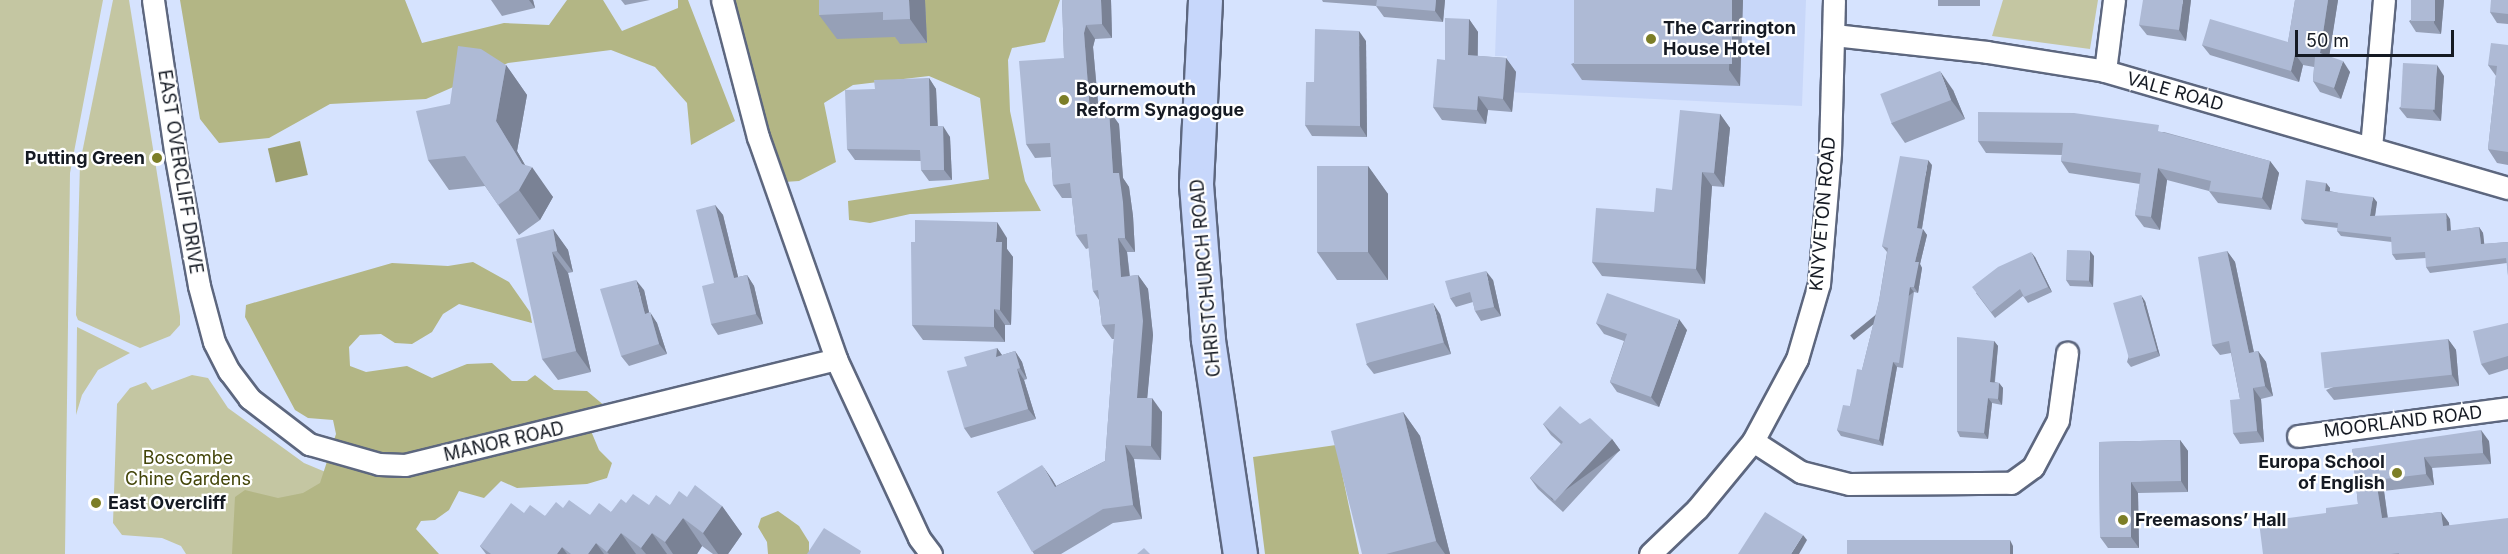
<!DOCTYPE html>
<meta charset="utf-8">
<style>
body{margin:0}
#map{position:relative;width:2508px;height:554px;overflow:hidden;background:#d6e3fe;font-family:Inter,sans-serif}
div>[style]{position:absolute}
[style*='--x']{left:calc(var(--x)*1px);top:calc(var(--y)*1px);width:calc(var(--w)*1px);rotate:calc(var(--a)*1deg)}
.built>*{inset:0;background:#c8d7f9}
.green>*{inset:0;background:#c4c6a2}
.forest>*{inset:0;background:#b3b685}
.water>*{inset:0;background:#9da070;transform-origin:0 0}
.roads{filter:drop-shadow(2px 0 #5d677f) drop-shadow(-2px 0 #5d677f) drop-shadow(0 2px #5d677f) drop-shadow(0 -2px #5d677f)}
.minor>*{height:21px;margin:-10.5px;padding:0 10.5px;transform-origin:10.5px;border-radius:10.5px;background:#fff}
.primary>*{height:33px;margin:-16.5px;padding:0 16.5px;transform-origin:16.5px;border-radius:16.5px;background:#c7d7fb}
.wall>*{inset:0;background:#96a0b7;transform-origin:0 0}
.shaded-wall>*{inset:0;background:#7a8295;transform-origin:0 0}
.building>*{inset:0;background:#aebad5;transform-origin:0 0}
.dots>*{width:16px;height:16px;translate:-50% -50%;box-sizing:border-box;border:3px solid #fff;border-radius:50%}
span{translate:-50% -50%;white-space:nowrap;text-align:center;line-height:1.15;-webkit-text-stroke:4.5px #fff;paint-order:stroke}
.poi-label{font-size:18px;color:#151a23;font-weight:700}
.left{translate:0 -50%;text-align:left}
.right{translate:-100% -50%;text-align:right}
.street-label{font-size:18px;color:#151a23}
.park-label{font-size:18px;color:#434509}
.scale{position:absolute;left:2295px;top:30px;width:159px;height:27px;box-sizing:border-box;border:3px solid #151a23;border-top:0;padding-left:8px;font-size:18px;line-height:21px;white-space:nowrap;color:#151a23;-webkit-text-stroke:4px #fff;paint-order:stroke}
</style>
<div id="map">
<div class="built">
<i style="clip-path:polygon(1497px 0,1806px 0,1802px 106px,1507px 92px,1507px 56px,1495px 56px)"></i>
</div>
<div class="green">
<i style="clip-path:polygon(0 0,103px 0,70px 173px,65px 554px,0 554px)"></i>
<i style="clip-path:polygon(113px 0,129px 0,180px 316px,180px 325px,170px 336px,140px 348px,78px 320px,76px 315px,80px 163px)"></i>
<i style="clip-path:polygon(2003px 0,2098px 0,2090px 49px,1992px 36px)"></i>
<i style="clip-path:polygon(77px 327px,130px 353px,98px 370px,82px 395px,76px 415px)"></i>
<i style="clip-path:polygon(192px 375px,208px 378px,228px 408px,304px 463px,347px 481px,360px 554px,186px 554px,181px 546px,162px 538px,122px 535px,113px 523px,117px 404px,130px 388px,146px 382px,152px 390px)"></i>
</div>
<div class="forest">
<i style="clip-path:polygon(180px 0,405px 0,422px 43px,504px 23px,549px 25px,567px 0,603px 0,622px 31px,678px 8px,678px 0,688px 0,735px 121px,691px 145px,687px 103px,655px 67px,611px 50px,508px 63px,426px 99px,330px 104px,269px 138px,219px 143px,200px 119px)"></i>
<i style="clip-path:polygon(733px 0,1060px 0,1045px 42px,1012px 48px,1008px 60px,1010px 111px,1025px 181px,1041px 211px,910px 214px,870px 223px,849px 220px,848px 201px,989px 179px,980px 98px,929px 76px,853px 85px,824px 103px,836px 162px,799px 181px,784px 182px,762px 118px)"></i>
<i style="clip-path:polygon(473px 262px,509px 282px,530px 312px,532px 323px,459px 304px,443px 314px,432px 332px,412px 344px,395px 343px,381px 334px,360px 335px,349px 347px,350px 366px,366px 372px,407px 366px,432px 378px,467px 364px,492px 363px,512px 381px,527px 381px,535px 375px,554px 390px,587px 391px,606px 407px,602px 424px,591px 431px,599px 450px,612px 463px,607px 478px,587px 484px,517px 488px,501px 481px,484px 498px,459px 491px,449px 510px,435px 520px,421px 521px,416px 529px,439px 554px,232px 554px,235px 497px,245px 490px,278px 498px,303px 493px,320px 483px,336px 434px,333px 420px,308px 418px,295px 410px,245px 317px,246px 305px,392px 263px,448px 266px)"></i>
<i style="clip-path:polygon(1336px 445px,1359px 554px,1265px 554px,1253px 457px)"></i>
<i style="clip-path:polygon(778px 511px,799px 526px,809px 542px,809px 554px,768px 554px,767px 542px,758px 527px,761px 518px)"></i>
</div>
<div class="water">
<i style="left:300px;top:141px;width:35px;height:33px;rotate:77deg"></i>
</div>
<div class="roads">
<div class="minor">
<i style="--x:153;--y:0;--w:160;--a:81.7"></i>
<i style="--x:176;--y:158;--w:130;--a:79.8"></i>
<i style="--x:199;--y:286;--w:58;--a:75"></i>
<i style="--x:214;--y:342;--w:33;--a:63"></i>
<i style="--x:229;--y:371;--w:34;--a:53"></i>
<i style="--x:249;--y:398;--w:76;--a:37.5"></i>
<i style="--x:309;--y:444;--w:73;--a:15.9"></i>
<i style="--x:379;--y:464;--w:26;--a:2"></i>
<i style="--x:405;--y:465;--w:444;--a:-13.8"></i>
<i style="--x:722;--y:0;--w:142;--a:75.3"></i>
<i style="--x:758;--y:137;--w:235;--a:70.6"></i>
<i style="--x:836;--y:359;--w:197;--a:65.1"></i>
<i style="--x:919;--y:538;--w:20;--a:53"></i>
<i style="--x:1834;--y:35;--w:154;--a:6.3"></i>
<i style="--x:1987;--y:52;--w:120;--a:9.1"></i>
<i style="--x:2105;--y:71;--w:420;--a:16.2"></i>
<i style="--x:2105;--y:71;--w:72;--a:-82.8"></i>
<i style="--x:2371;--y:148;--w:149;--a:-85"></i>
<i style="--x:2298;--y:436;--w:212;--a:-7.6"></i>
<i style="--x:1753;--y:441;--w:57;--a:32.9"></i>
<i style="--x:1801;--y:472;--w:49;--a:14"></i>
<i style="--x:1849;--y:484;--w:162;--a:-0.4"></i>
<i style="--x:2011;--y:483;--w:27;--a:-36"></i>
<i style="--x:2033;--y:467;--w:53;--a:-62"></i>
<i style="--x:2058;--y:420;--w:68;--a:-82.3"></i>
<i style="--x:1650;--y:554;--w:65;--a:-43.8"></i>
<i style="--x:1697;--y:509;--w:88;--a:-50.5"></i>
<i style="--x:1753;--y:441;--w:93;--a:-61.8"></i>
<i style="--x:1797;--y:359;--w:78;--a:-73.7"></i>
<i style="--x:1819;--y:284;--w:132;--a:-85.2"></i>
<i style="--x:1830;--y:152;--w:152;--a:-88.5"></i>
</div>
<div class="primary">
<i style="--x:1205;--y:0;--w:184;--a:92.8"></i>
<i style="--x:1196;--y:184;--w:156;--a:85.6"></i>
<i style="--x:1208;--y:340;--w:216;--a:81.5"></i>
</div>
</div>
<div class="wall">
<i style="clip-path:polygon(491px 0,533px 0,535px 8px,502px 16px)"></i>
<i style="clip-path:polygon(621px 0,650px 0,625px 5px)"></i>
<i style="clip-path:polygon(925px 0,927px 43px,900px 44px,895px 37px,837px 39px,819px 15px)"></i>
<i style="clip-path:polygon(1062px 0,1111px 0,1112px 38px,1095px 39px,1093px 47px,1099px 111px,1119px 124px,1123px 178px,1129px 187px,1133px 216px,1135px 252px,1127px 252px,1130px 276px,1138px 275px,1148px 289px,1153px 335px,1147px 398px,1162px 412px,1161px 460px,1134px 459px,1142px 519px,1113px 523px,1061px 554px,1034px 554px,997px 492px,1052px 479px,1056px 486px,1105px 461px,1114px 339px,1112px 339px,1102px 325px,1099px 300px,1093px 291px,1089px 248px,1086px 249px,1076px 235px,1072px 198px,1062px 198px,1053px 185px,1051px 157px,1035px 158px,1026px 144px,1064px 58px)"></i>
<i style="clip-path:polygon(1322px 0,1445px 0,1443px 22px,1384px 17px,1376px 6px,1323px 2px)"></i>
<i style="clip-path:polygon(1743px 0,1740px 86px,1582px 80px,1571px 64px)"></i>
<i style="left:1938px;top:0;width:42px;height:6px"></i>
<i style="clip-path:polygon(2191px 0,2186px 41px,2147px 35px,2139px 25px)"></i>
<i style="clip-path:polygon(2295px 0,2338px 0,2329px 56px,2350px 72px,2341px 99px,2320px 92px,2313px 81px,2314px 67px,2303px 65px,2299px 82px,2210px 55px,2202px 45px,2288px 42px)"></i>
<i style="clip-path:polygon(2444px 0,2441px 34px,2416px 32px,2409px 21px)"></i>
<i style="clip-path:polygon(2508px 0,2508px 24px,2497px 23px,2490px 12px)"></i>
<i style="clip-path:polygon(1469px 19px,1478px 32px,1478px 56px,1506px 58px,1516px 72px,1512px 112px,1488px 110px,1486px 124px,1442px 120px,1433px 107px,1445px 60px)"></i>
<i style="clip-path:polygon(1366px 41px,1367px 137px,1312px 136px,1305px 125px,1314px 82px)"></i>
<i style="clip-path:polygon(2508px 45px,2508px 165px,2497px 163px,2488px 149px,2496px 76px,2488px 65px)"></i>
<i style="clip-path:polygon(506px 65px,527px 95px,517px 151px,525px 165px,553px 197px,540px 220px,519px 235px,485px 186px,449px 190px,428px 160px,450px 104px)"></i>
<i style="clip-path:polygon(2444px 76px,2441px 121px,2407px 118px,2399px 108px)"></i>
<i style="clip-path:polygon(929px 78px,936px 89px,938px 126px,950px 137px,952px 180px,929px 181px,921px 170px,921px 161px,855px 160px,847px 149px,875px 89px)"></i>
<i style="clip-path:polygon(1953px 90px,1965px 119px,1905px 143px,1891px 123px)"></i>
<i style="clip-path:polygon(1720px 114px,1730px 128px,1724px 187px,1712px 186px,1705px 284px,1602px 276px,1592px 262px,1654px 212px,1672px 190px)"></i>
<i style="clip-path:polygon(2164px 132px,2270px 161px,2279px 173px,2271px 210px,2218px 203px,2209px 191px,2167px 180px,2160px 230px,2144px 227px,2135px 215px,2140px 184px,2069px 173px,2061px 161px,2062px 155px,1986px 153px,1978px 141px)"></i>
<i style="clip-path:polygon(1932px 165px,1922px 229px,1927px 235px,1920px 264px,1922px 268px,1918px 293px,1914px 292px,1903px 368px,1897px 367px,1883px 446px,1841px 436px,1837px 430px,1850px 406px,1862px 370px,1879px 301px,1887px 252px,1882px 246px)"></i>
<i style="clip-path:polygon(1368px 166px,1388px 194px,1388px 280px,1337px 280px,1317px 252px)"></i>
<i style="clip-path:polygon(2326px 183px,2330px 188px,2330px 191px,2377px 202px,2375px 216px,2450px 219px,2451px 231px,2479px 227px,2483px 233px,2484px 244px,2508px 242px,2508px 276px,2507px 263px,2430px 273px,2426px 267px,2426px 258px,2396px 260px,2392px 254px,2392px 242px,2341px 236px,2337px 231px,2338px 228px,2305px 224px,2301px 219px)"></i>
<i style="clip-path:polygon(715px 205px,723px 215px,738px 277px,747px 275px,754px 286px,763px 324px,718px 335px,711px 324px,714px 283px)"></i>
<i style="clip-path:polygon(553px 229px,568px 250px,573px 272px,568px 273px,591px 372px,558px 380px,542px 359px)"></i>
<i style="clip-path:polygon(1007px 238px,1007px 249px,1013px 257px,1011px 325px,1005px 325px,1005px 342px,923px 340px,912px 325px,915px 242px)"></i>
<i style="clip-path:polygon(2227px 251px,2235px 262px,2254px 352px,2258px 351px,2266px 362px,2273px 396px,2261px 399px,2264px 442px,2240px 444px,2233px 433px,2240px 399px,2231px 353px,2220px 355px,2212px 345px)"></i>
<i style="clip-path:polygon(2094px 256px,2093px 287px,2070px 286px,2066px 280px)"></i>
<i style="clip-path:polygon(2035px 257px,2052px 292px,2028px 303px,2023px 296px,1995px 318px,1976px 293px)"></i>
<i style="clip-path:polygon(1493px 280px,1501px 316px,1481px 321px,1475px 311px,1473px 302px,1456px 307px,1450px 298px)"></i>
<i style="clip-path:polygon(644px 290px,649px 313px,657px 323px,667px 354px,629px 366px,621px 356px)"></i>
<i style="clip-path:polygon(2145px 301px,2160px 356px,2131px 367px,2127px 362px)"></i>
<i style="clip-path:polygon(1440px 314px,1451px 354px,1374px 374px,1366px 364px)"></i>
<i style="clip-path:polygon(1596px 323px,1687px 330px,1659px 407px,1617px 392px,1610px 382px,1624px 341px,1604px 334px)"></i>
<i style="clip-path:polygon(2508px 323px,2508px 369px,2489px 375px,2481px 364px)"></i>
<i style="clip-path:polygon(2448px 339px,2456px 350px,2459px 386px,2334px 400px,2326px 390px)"></i>
<i style="clip-path:polygon(1994px 341px,1998px 346px,1995px 382px,1999px 383px,2003px 388px,2002px 405px,1992px 403px,1988px 439px,1960px 437px,1957px 431px)"></i>
<i style="clip-path:polygon(997px 348px,1002px 355px,1015px 351px,1022px 362px,1027px 379px,1024px 380px,1036px 419px,971px 438px,964px 428px,967px 366px)"></i>
<i style="clip-path:polygon(1403px 412px,1420px 436px,1450px 554px,1362px 554px)"></i>
<i style="clip-path:polygon(1543px 424px,1580px 424px,1612px 439px,1620px 450px,1563px 512px,1538px 489px,1530px 478px,1561px 444px,1551px 435px)"></i>
<i style="clip-path:polygon(2180px 440px,2188px 451px,2188px 492px,2138px 493px,2139px 548px,2108px 548px,2100px 537px,2099px 442px)"></i>
<i style="clip-path:polygon(2489px 441px,2491px 464px,2432px 468px,2434px 485px,2384px 491px,2388px 518px,2441px 512px,2449px 523px,2449px 525px,2508px 554px,2263px 554px,2358px 504px,2352px 449px)"></i>
<i style="clip-path:polygon(687px 497px,722px 506px,742px 534px,728px 554px,713px 554px,702px 546px,697px 554px,486px 554px,480px 546px,524px 513px,545px 516px,563px 508px,590px 515px,611px 512px,626px 503px,649px 505px,670px 505px)"></i>
</div>
<div class="shaded-wall">
<i style="clip-path:polygon(529px 0,533px 0,535px 8px)"></i>
<i style="clip-path:polygon(909px 0,925px 0,927px 43px,910px 19px)"></i>
<i style="clip-path:polygon(1101px 0,1111px 0,1112px 38px,1102px 24px)"></i>
<i style="clip-path:polygon(1436px 0,1445px 0,1443px 22px,1435px 11px)"></i>
<i style="clip-path:polygon(1732px 0,1743px 0,1740px 86px,1729px 70px)"></i>
<i style="clip-path:polygon(2183px 0,2191px 0,2186px 41px,2179px 30px)"></i>
<i style="clip-path:polygon(2328px 0,2338px 0,2328px 64px,2320px 53px)"></i>
<i style="clip-path:polygon(2435px 0,2444px 0,2441px 34px,2434px 23px)"></i>
<i style="clip-path:polygon(1469px 19px,1478px 32px,1477px 68px,1468px 55px)"></i>
<i style="clip-path:polygon(1086px 25px,1095px 39px,1093px 47px,1100px 126px,1090px 112px,1084px 33px)"></i>
<i style="clip-path:polygon(1359px 31px,1366px 41px,1367px 137px,1360px 126px)"></i>
<i style="clip-path:polygon(2295px 54px,2303px 65px,2299px 82px,2291px 71px)"></i>
<i style="clip-path:polygon(1506px 58px,1516px 72px,1512px 112px,1503px 99px)"></i>
<i style="clip-path:polygon(2343px 61px,2350px 72px,2341px 99px,2334px 88px)"></i>
<i style="clip-path:polygon(506px 65px,527px 95px,517px 151px,529px 172px,532px 167px,553px 197px,540px 220px,519px 190px,522px 164px,496px 121px)"></i>
<i style="clip-path:polygon(2437px 65px,2444px 76px,2441px 121px,2433px 111px)"></i>
<i style="clip-path:polygon(1940px 71px,1953px 90px,1965px 119px,1951px 100px)"></i>
<i style="clip-path:polygon(929px 78px,936px 89px,938px 137px,930px 126px)"></i>
<i style="clip-path:polygon(1478px 96px,1488px 110px,1486px 124px,1477px 110px)"></i>
<i style="clip-path:polygon(1109px 110px,1119px 124px,1123px 178px,1129px 187px,1133px 216px,1135px 252px,1125px 238px,1113px 173px)"></i>
<i style="clip-path:polygon(1720px 114px,1730px 128px,1724px 187px,1714px 173px)"></i>
<i style="clip-path:polygon(943px 126px,950px 137px,952px 180px,944px 170px)"></i>
<i style="clip-path:polygon(1928px 160px,1932px 165px,1921px 234px,1917px 228px)"></i>
<i style="clip-path:polygon(2270px 161px,2279px 173px,2271px 210px,2262px 198px)"></i>
<i style="clip-path:polygon(1368px 166px,1388px 194px,1388px 280px,1368px 252px)"></i>
<i style="clip-path:polygon(2158px 168px,2167px 180px,2160px 230px,2151px 217px)"></i>
<i style="clip-path:polygon(1702px 172px,1712px 186px,1705px 284px,1696px 269px)"></i>
<i style="clip-path:polygon(2326px 183px,2330px 188px,2329px 196px,2325px 191px)"></i>
<i style="clip-path:polygon(2373px 197px,2377px 202px,2374px 222px,2370px 216px)"></i>
<i style="clip-path:polygon(715px 205px,723px 215px,741px 289px,734px 278px)"></i>
<i style="clip-path:polygon(2446px 213px,2450px 219px,2451px 237px,2447px 231px)"></i>
<i style="clip-path:polygon(997px 222px,1007px 238px,1007px 249px,1013px 257px,1011px 325px,1000px 310px,996px 242px)"></i>
<i style="clip-path:polygon(2479px 227px,2483px 233px,2485px 250px,2481px 244px)"></i>
<i style="clip-path:polygon(553px 229px,568px 250px,573px 272px,557px 251px)"></i>
<i style="clip-path:polygon(1923px 229px,1927px 235px,1920px 264px,1922px 268px,1918px 293px,1914px 287px,1915px 262px)"></i>
<i style="clip-path:polygon(1118px 238px,1127px 252px,1131px 291px,1121px 277px)"></i>
<i style="clip-path:polygon(2090px 251px,2094px 256px,2093px 287px,2089px 281px)"></i>
<i style="clip-path:polygon(2227px 251px,2235px 262px,2256px 363px,2249px 353px)"></i>
<i style="clip-path:polygon(552px 252px,568px 273px,591px 372px,576px 351px)"></i>
<i style="clip-path:polygon(2031px 252px,2035px 257px,2052px 292px,2048px 287px)"></i>
<i style="clip-path:polygon(1486px 271px,1493px 280px,1501px 316px,1494px 307px)"></i>
<i style="clip-path:polygon(747px 275px,754px 286px,763px 324px,756px 314px)"></i>
<i style="clip-path:polygon(1138px 275px,1148px 289px,1153px 335px,1146px 412px,1137px 398px)"></i>
<i style="clip-path:polygon(636px 280px,644px 290px,652px 325px,645px 314px)"></i>
<i style="left:1910px;top:287px;width:6px;height:77px;rotate:51deg"></i>
<i style="clip-path:polygon(2141px 295px,2145px 301px,2160px 356px,2157px 351px)"></i>
<i style="clip-path:polygon(1433px 303px,1440px 314px,1451px 354px,1444px 343px)"></i>
<i style="clip-path:polygon(994px 309px,1005px 325px,1005px 342px,994px 327px)"></i>
<i style="clip-path:polygon(650px 312px,657px 323px,667px 354px,659px 344px)"></i>
<i style="clip-path:polygon(1679px 319px,1687px 330px,1659px 407px,1651px 397px)"></i>
<i style="clip-path:polygon(2448px 339px,2456px 350px,2459px 386px,2452px 375px)"></i>
<i style="clip-path:polygon(1994px 341px,1998px 346px,1994px 387px,1990px 382px)"></i>
<i style="clip-path:polygon(997px 348px,1004px 358px,996px 357px)"></i>
<i style="clip-path:polygon(1015px 351px,1022px 362px,1027px 379px,1020px 368px)"></i>
<i style="clip-path:polygon(2258px 351px,2266px 362px,2273px 396px,2265px 386px)"></i>
<i style="clip-path:polygon(1893px 362px,1897px 367px,1883px 446px,1879px 440px)"></i>
<i style="clip-path:polygon(1017px 369px,1024px 380px,1036px 419px,1028px 409px)"></i>
<i style="clip-path:polygon(1999px 383px,2003px 388px,2002px 405px,1998px 399px)"></i>
<i style="clip-path:polygon(2253px 388px,2261px 399px,2264px 442px,2257px 431px)"></i>
<i style="clip-path:polygon(1152px 398px,1162px 412px,1161px 460px,1151px 446px)"></i>
<i style="clip-path:polygon(1988px 398px,1992px 403px,1988px 439px,1984px 433px)"></i>
<i style="clip-path:polygon(1403px 412px,1420px 436px,1450px 554px,1445px 554px,1436px 541px)"></i>
<i style="clip-path:polygon(2481px 430px,2489px 441px,2491px 464px,2483px 453px)"></i>
<i style="left:1612px;top:439px;width:14px;height:84px;rotate:54deg"></i>
<i style="clip-path:polygon(2180px 440px,2188px 451px,2188px 492px,2181px 481px)"></i>
<i style="clip-path:polygon(1125px 445px,1134px 459px,1142px 519px,1133px 505px)"></i>
<i style="clip-path:polygon(2424px 457px,2432px 468px,2434px 485px,2426px 474px)"></i>
<i style="clip-path:polygon(1042px 465px,1052px 479px,1065px 501px,1055px 487px)"></i>
<i style="clip-path:polygon(2376px 480px,2384px 491px,2389px 529px,2382px 518px)"></i>
<i style="clip-path:polygon(2131px 482px,2138px 493px,2139px 548px,2131px 537px)"></i>
<i style="clip-path:polygon(722px 506px,742px 534px,728px 554px,718px 554px,703px 533px)"></i>
<i style="clip-path:polygon(2441px 512px,2449px 523px,2450px 537px,2443px 526px)"></i>
<i style="clip-path:polygon(683px 518px,702px 546px,697px 554px,673px 554px,665px 542px)"></i>
<i style="clip-path:polygon(621px 533px,636px 554px,609px 554px,607px 552px)"></i>
<i style="clip-path:polygon(652px 533px,667px 554px,646px 554px,641px 548px)"></i>
<i style="clip-path:polygon(1803px 535px,1807px 540px,1799px 554px,1791px 554px)"></i>
<i style="clip-path:polygon(2010px 540px,2013px 546px,2013px 554px,2010px 554px)"></i>
<i style="clip-path:polygon(596px 543px,604px 554px,588px 554px)"></i>
<i style="clip-path:polygon(562px 547px,567px 554px,557px 554px)"></i>
</div>
<div class="building">
<i style="clip-path:polygon(819px 0,909px 0,910px 19px,883px 20px,883px 12px,819px 15px)"></i>
<i style="clip-path:polygon(1062px 0,1101px 0,1102px 24px,1086px 25px,1084px 33px,1090px 112px,1109px 110px,1113px 173px,1119px 173px,1123px 202px,1125px 238px,1118px 238px,1121px 277px,1138px 275px,1143px 321px,1137px 398px,1152px 398px,1151px 446px,1125px 445px,1133px 505px,1103px 509px,1032px 552px,997px 492px,1042px 465px,1055px 487px,1105px 461px,1115px 324px,1102px 325px,1098px 290px,1093px 291px,1087px 234px,1076px 235px,1070px 183px,1053px 185px,1050px 143px,1026px 144px,1019px 61px,1064px 58px)"></i>
<i style="clip-path:polygon(1377px 0,1436px 0,1435px 11px,1376px 6px)"></i>
<i style="left:1574px;top:0;width:158px;height:64px"></i>
<i style="clip-path:polygon(2143px 0,2183px 0,2179px 30px,2139px 25px)"></i>
<i style="clip-path:polygon(2295px 0,2328px 0,2320px 53px,2343px 61px,2334px 88px,2313px 81px,2315px 57px,2295px 54px,2291px 71px,2202px 45px,2210px 19px,2288px 42px)"></i>
<i style="left:2411px;top:0;width:24px;height:21px"></i>
<i style="clip-path:polygon(2491px 0,2508px 0,2508px 14px,2490px 12px)"></i>
<i style="clip-path:polygon(1445px 18px,1469px 19px,1468px 55px,1506px 58px,1503px 99px,1478px 96px,1477px 110px,1433px 107px,1437px 59px,1445px 60px)"></i>
<i style="clip-path:polygon(1315px 29px,1359px 31px,1360px 126px,1305px 125px,1306px 82px,1314px 82px)"></i>
<i style="clip-path:polygon(2491px 43px,2508px 45px,2508px 152px,2488px 149px,2497px 66px,2488px 65px)"></i>
<i style="clip-path:polygon(458px 46px,481px 49px,506px 65px,496px 121px,522px 164px,532px 167px,519px 190px,498px 205px,465px 156px,428px 160px,416px 111px,450px 104px)"></i>
<i style="left:2403px;top:63px;width:34px;height:45px;rotate:3deg"></i>
<i style="left:1940px;top:71px;width:31px;height:64px;rotate:69deg"></i>
<i style="clip-path:polygon(929px 78px,930px 126px,943px 126px,944px 170px,921px 170px,920px 150px,847px 149px,845px 90px,875px 89px,874px 80px)"></i>
<i style="clip-path:polygon(1680px 110px,1720px 114px,1714px 173px,1702px 172px,1696px 269px,1592px 262px,1596px 208px,1654px 212px,1656px 188px,1672px 190px)"></i>
<i style="clip-path:polygon(1978px 112px,2074px 113px,2159px 125px,2158px 131px,2270px 161px,2262px 198px,2209px 191px,2211px 181px,2158px 168px,2151px 217px,2135px 215px,2141px 173px,2061px 161px,2063px 143px,1978px 141px)"></i>
<i style="clip-path:polygon(1900px 156px,1928px 160px,1917px 228px,1923px 229px,1915px 262px,1919px 262px,1914px 287px,1910px 287px,1899px 363px,1893px 362px,1879px 440px,1837px 430px,1843px 405px,1850px 406px,1857px 369px,1862px 370px,1879px 301px,1888px 248px,1882px 246px)"></i>
<i style="left:1317px;top:166px;width:51px;height:86px"></i>
<i style="clip-path:polygon(2306px 180px,2326px 183px,2325px 191px,2373px 197px,2370px 216px,2446px 213px,2447px 231px,2479px 227px,2481px 244px,2508px 242px,2508px 275px,2506px 258px,2426px 267px,2425px 252px,2392px 254px,2391px 237px,2337px 231px,2338px 223px,2301px 219px)"></i>
<i style="clip-path:polygon(715px 205px,734px 278px,747px 275px,756px 314px,711px 324px,702px 286px,714px 283px,696px 210px)"></i>
<i style="clip-path:polygon(915px 220px,997px 222px,996px 242px,1002px 242px,1000px 310px,994px 309px,994px 327px,912px 325px,911px 242px,915px 242px)"></i>
<i style="clip-path:polygon(553px 229px,557px 251px,552px 252px,576px 351px,542px 359px,516px 239px)"></i>
<i style="left:2067px;top:250px;width:23px;height:30px;rotate:2deg"></i>
<i style="clip-path:polygon(2227px 251px,2249px 353px,2258px 351px,2265px 386px,2253px 388px,2257px 431px,2233px 433px,2230px 400px,2240px 399px,2229px 341px,2212px 345px,2198px 257px)"></i>
<i style="clip-path:polygon(2031px 252px,2048px 287px,2024px 297px,2020px 289px,1991px 312px,1972px 287px,1998px 267px)"></i>
<i style="clip-path:polygon(1486px 271px,1494px 307px,1475px 311px,1470px 292px,1450px 298px,1445px 281px)"></i>
<i style="clip-path:polygon(636px 280px,645px 314px,650px 312px,659px 344px,621px 356px,600px 289px)"></i>
<i style="clip-path:polygon(1607px 293px,1679px 319px,1651px 397px,1610px 382px,1627px 334px,1596px 323px)"></i>
<i style="left:2141px;top:295px;width:58px;height:29px;rotate:74deg"></i>
<i style="left:1433px;top:303px;width:41px;height:80px;rotate:75deg"></i>
<i style="clip-path:polygon(2508px 323px,2508px 356px,2481px 364px,2473px 331px)"></i>
<i style="clip-path:polygon(1957px 337px,1994px 341px,1990px 382px,1999px 383px,1998px 399px,1988px 398px,1984px 433px,1957px 431px)"></i>
<i style="left:2448px;top:339px;width:36px;height:128px;rotate:84deg"></i>
<i style="clip-path:polygon(997px 348px,996px 357px,1015px 351px,1020px 368px,1017px 369px,1028px 409px,964px 428px,947px 371px,967px 366px,964px 357px)"></i>
<i style="clip-path:polygon(1560px 406px,1580px 424px,1590px 418px,1612px 439px,1555px 501px,1530px 478px,1563px 442px,1543px 424px)"></i>
<i style="clip-path:polygon(1403px 412px,1436px 541px,1386px 554px,1362px 554px,1331px 431px)"></i>
<i style="clip-path:polygon(2481px 430px,2483px 453px,2424px 457px,2426px 474px,2376px 480px,2382px 518px,2441px 512px,2443px 526px,2508px 518px,2508px 554px,2399px 554px,2399px 553px,2391px 554px,2263px 554px,2259px 522px,2326px 513px,2326px 508px,2358px 504px,2352px 449px)"></i>
<i style="clip-path:polygon(2180px 440px,2181px 481px,2131px 482px,2131px 537px,2100px 537px,2099px 442px)"></i>
<i style="clip-path:polygon(695px 485px,722px 506px,703px 533px,683px 518px,665px 542px,652px 533px,641px 548px,621px 533px,607px 552px,596px 543px,588px 554px,571px 554px,562px 547px,557px 554px,491px 554px,480px 546px,511px 503px,524px 513px,530px 505px,545px 516px,556px 502px,563px 508px,569px 500px,590px 515px,599px 503px,611px 512px,621px 499px,626px 503px,633px 494px,649px 505px,656px 495px,670px 505px,679px 491px,687px 497px)"></i>
<i style="clip-path:polygon(1765px 512px,1803px 535px,1791px 554px,1738px 554px)"></i>
<i style="clip-path:polygon(824px 528px,861px 551px,860px 554px,807px 554px)"></i>
<i style="left:2010px;top:540px;width:14px;height:163px;rotate:90deg"></i>
<i style="clip-path:polygon(1144px 548px,1150px 554px,1137px 554px)"></i>
</div>
<div class="dots">
<i style="left:1651px;top:39px;background:#7c7e27"></i>
<i style="left:1064px;top:100px;background:#7c7e27"></i>
<i style="left:157px;top:158px;background:#7c7e27"></i>
<i style="left:2397px;top:473px;background:#7c7e27"></i>
<i style="left:96px;top:503px;background:#7c7e27"></i>
<i style="left:2123px;top:520px;background:#7c7e27"></i>
</div>
<div class="poi-label">
<span class="left" style="left:1663px;top:39px">The Carrington<br>House Hotel</span>
<span class="left" style="left:1076px;top:100px">Bournemouth<br>Reform Synagogue</span>
<span class="right" style="left:145px;top:158px">Putting Green</span>
<span class="right" style="left:2385px;top:473px">Europa School<br>of English</span>
<span class="left" style="left:108px;top:503px">East Overcliff</span>
<span class="left" style="left:2135px;top:520px">Freemasons’ Hall</span>
</div>
<div class="street-label">
<span style="left:2175px;top:92px;rotate:16deg">VALE ROAD</span>
<span style="left:180px;top:172px;rotate:81deg">EAST OVERCLIFF DRIVE</span>
<span style="left:1823px;top:214px;rotate:-85deg">KNYVETON ROAD</span>
<span style="left:1206px;top:278px;rotate:-95deg">CHRISTCHURCH ROAD</span>
<span style="left:2403px;top:422px;rotate:-7deg">MOORLAND ROAD</span>
<span style="left:504px;top:442px;rotate:-13deg">MANOR ROAD</span>
</div>
<div class="park-label">
<span style="left:188px;top:469px">Boscombe<br>Chine Gardens</span>
</div>
<div class="scale">50 m</div>
</div>
